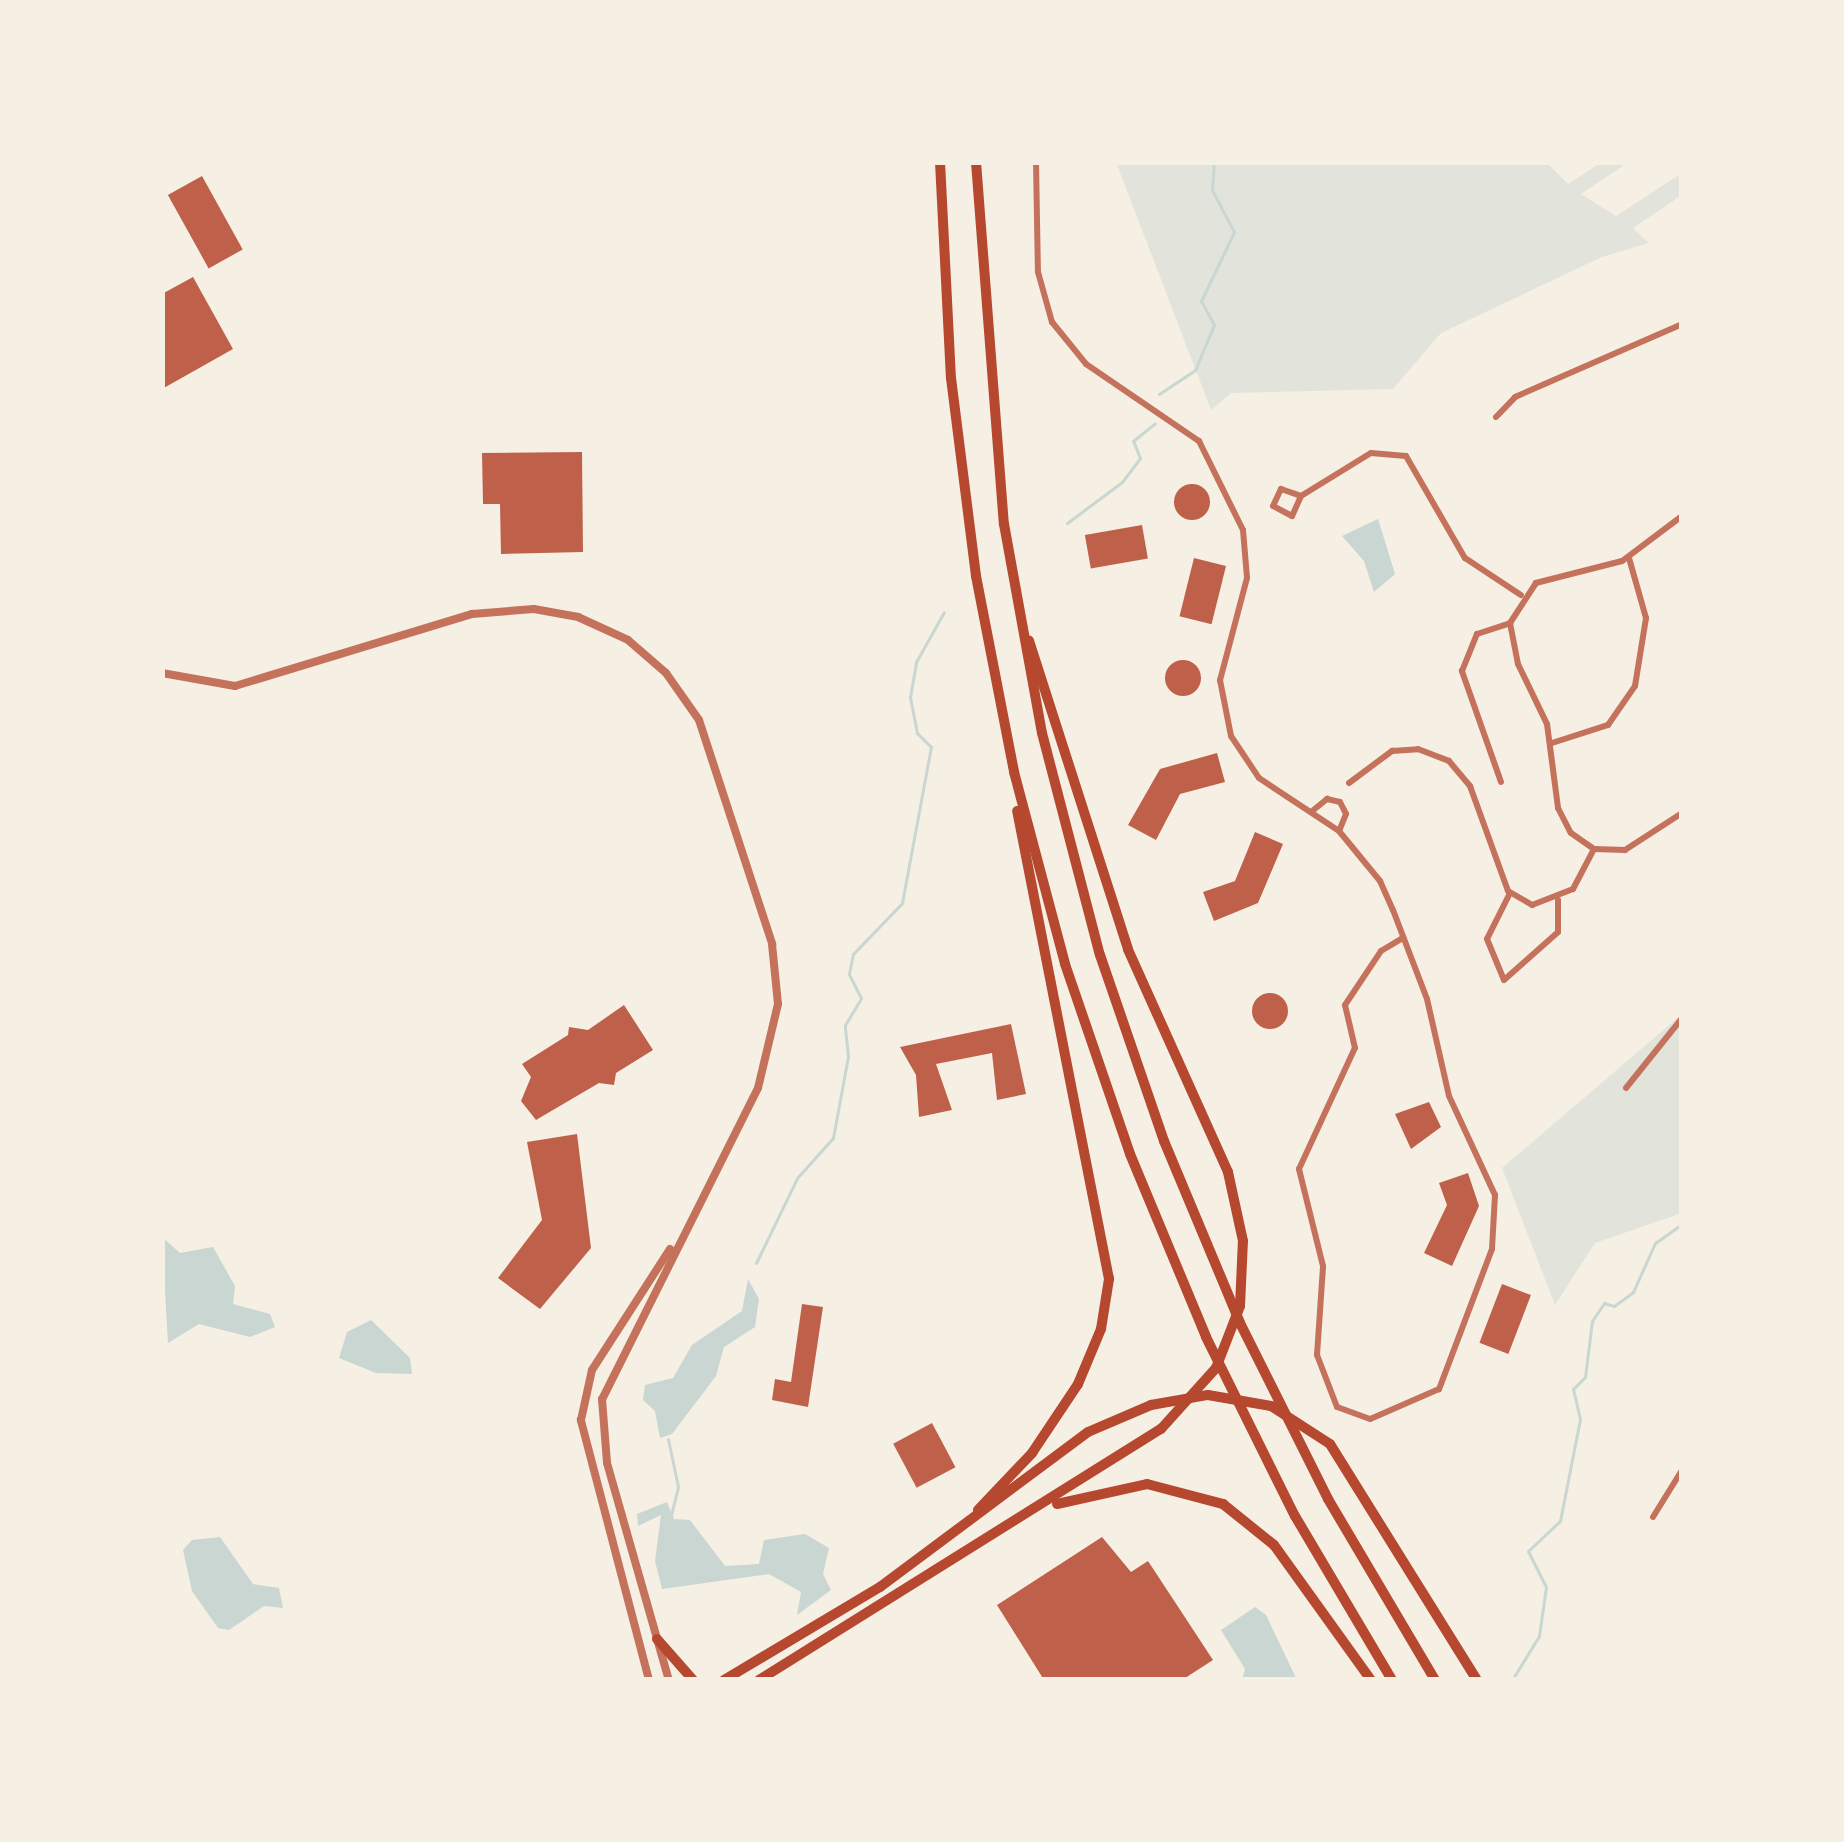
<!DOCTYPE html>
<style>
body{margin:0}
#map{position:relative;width:1844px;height:1842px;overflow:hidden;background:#f6efe4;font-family:Poppins,sans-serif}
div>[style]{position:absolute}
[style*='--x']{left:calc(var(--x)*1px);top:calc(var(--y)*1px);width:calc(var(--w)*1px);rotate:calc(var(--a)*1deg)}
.green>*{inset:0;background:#e2e4dc}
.water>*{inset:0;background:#c9d6d2}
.stream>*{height:3px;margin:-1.5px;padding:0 1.5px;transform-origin:1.5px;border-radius:1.5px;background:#c9d6d2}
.building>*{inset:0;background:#bf614a;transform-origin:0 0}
.round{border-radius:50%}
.minor>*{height:6px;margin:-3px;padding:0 3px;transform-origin:3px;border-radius:3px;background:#c5725c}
.tertiary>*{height:8px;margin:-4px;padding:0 4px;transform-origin:4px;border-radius:4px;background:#c5725c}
.motorway>*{height:10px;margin:-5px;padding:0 5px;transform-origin:5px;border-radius:5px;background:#b5482f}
span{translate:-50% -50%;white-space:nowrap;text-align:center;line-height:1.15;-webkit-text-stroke:9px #f6efe4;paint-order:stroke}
.frame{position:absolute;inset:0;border:165px solid #f6efe4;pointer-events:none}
</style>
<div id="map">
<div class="green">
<i style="clip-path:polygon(1116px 162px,1546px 162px,1568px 184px,1602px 162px,1629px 162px,1581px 194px,1616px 216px,1682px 173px,1682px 195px,1633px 228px,1649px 243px,1602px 257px,1441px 333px,1393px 389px,1231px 393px,1211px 410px)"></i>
<i style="clip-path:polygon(1682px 1014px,1682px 1213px,1595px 1243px,1555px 1305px,1502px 1168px)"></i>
</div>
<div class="water">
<i style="clip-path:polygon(1378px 519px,1395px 574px,1374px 592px,1364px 561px,1342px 536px)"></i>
<i style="clip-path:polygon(162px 1237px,180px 1253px,213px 1247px,235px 1286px,233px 1304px,270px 1314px,275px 1327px,250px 1337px,199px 1324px,168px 1343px)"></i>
<i style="clip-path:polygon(748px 1279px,759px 1299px,755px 1327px,724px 1347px,716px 1376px,672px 1434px,660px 1438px,655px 1411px,643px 1400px,645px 1385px,673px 1378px,692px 1345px,742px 1311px)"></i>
<i style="clip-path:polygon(371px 1320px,410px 1358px,412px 1374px,376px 1373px,339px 1358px,347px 1332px)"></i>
<i style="clip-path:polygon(667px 1502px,674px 1519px,690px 1520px,725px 1566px,759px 1564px,764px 1540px,805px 1534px,829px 1548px,823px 1574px,831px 1590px,797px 1615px,801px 1592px,769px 1574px,662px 1589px,655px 1561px,661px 1515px,638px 1526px,637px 1514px)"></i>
<i style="clip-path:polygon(220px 1537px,253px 1584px,279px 1588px,283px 1608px,264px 1606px,229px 1630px,218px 1628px,192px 1591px,183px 1550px,192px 1540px)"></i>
<i style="clip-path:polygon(1255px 1607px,1266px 1615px,1297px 1680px,1242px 1680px,1245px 1669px,1221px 1630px)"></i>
</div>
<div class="stream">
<i style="--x:1159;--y:394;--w:43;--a:-33.7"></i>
<i style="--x:1195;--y:370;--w:49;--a:-67.1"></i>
<i style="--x:1214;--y:325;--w:27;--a:-118"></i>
<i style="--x:1201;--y:301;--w:76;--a:-64.4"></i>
<i style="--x:1234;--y:232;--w:47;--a:-117.6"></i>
<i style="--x:1212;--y:190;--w:28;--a:-86"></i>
<i style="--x:1067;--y:523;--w:69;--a:-36.7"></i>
<i style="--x:1122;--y:482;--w:30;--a:-53"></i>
<i style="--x:1140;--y:458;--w:18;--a:-112"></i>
<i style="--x:1133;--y:441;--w:28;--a:-39"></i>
<i style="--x:756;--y:1263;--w:94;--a:-64.2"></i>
<i style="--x:797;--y:1178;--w:54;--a:-48"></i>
<i style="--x:833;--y:1138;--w:83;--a:-79.6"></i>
<i style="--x:848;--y:1056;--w:31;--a:-96"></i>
<i style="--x:845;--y:1025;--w:31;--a:-59"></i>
<i style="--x:861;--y:998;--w:27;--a:-117"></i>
<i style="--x:849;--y:974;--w:20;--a:-79"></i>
<i style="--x:853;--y:954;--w:71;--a:-46.1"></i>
<i style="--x:902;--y:903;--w:159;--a:-79.5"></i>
<i style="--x:931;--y:747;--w:20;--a:-135"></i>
<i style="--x:917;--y:733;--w:37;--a:-101"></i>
<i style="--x:910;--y:697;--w:36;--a:-80"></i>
<i style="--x:916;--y:662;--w:57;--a:-60.8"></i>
<i style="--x:668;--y:1439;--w:49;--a:78.2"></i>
<i style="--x:678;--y:1487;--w:29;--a:104"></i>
<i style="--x:1512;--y:1680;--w:52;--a:-58.5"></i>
<i style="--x:1539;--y:1636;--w:49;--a:-81.9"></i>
<i style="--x:1546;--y:1587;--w:40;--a:-116.6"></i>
<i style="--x:1528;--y:1551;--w:44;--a:-43.2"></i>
<i style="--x:1560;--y:1521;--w:104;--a:-78.9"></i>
<i style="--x:1580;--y:1419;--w:31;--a:-103"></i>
<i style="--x:1573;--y:1389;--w:17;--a:-45"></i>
<i style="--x:1585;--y:1377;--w:56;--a:-82.9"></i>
<i style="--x:1592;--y:1321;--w:22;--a:-56"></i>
<i style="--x:1604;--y:1303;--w:10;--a:17"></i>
<i style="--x:1614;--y:1306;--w:24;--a:-36"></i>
<i style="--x:1633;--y:1292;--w:54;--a:-65.8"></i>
<i style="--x:1655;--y:1243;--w:33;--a:-35"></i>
</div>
<div class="building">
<i style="left:202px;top:176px;width:84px;height:39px;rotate:61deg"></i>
<i style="clip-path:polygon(193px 277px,233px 349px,162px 389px,162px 294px)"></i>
<i style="clip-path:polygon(582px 452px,583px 552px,501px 554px,500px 504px,483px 504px,482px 453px)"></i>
<i class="round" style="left:1174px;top:484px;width:36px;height:36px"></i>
<i style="left:1142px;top:525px;width:34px;height:58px;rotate:80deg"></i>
<i style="left:1194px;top:558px;width:33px;height:60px;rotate:14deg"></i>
<i class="round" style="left:1165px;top:660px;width:36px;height:36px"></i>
<i style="clip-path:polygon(1217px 753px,1225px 782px,1180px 794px,1156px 840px,1128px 825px,1160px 769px)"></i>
<i style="clip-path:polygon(1255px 832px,1283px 844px,1258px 903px,1214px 921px,1203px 892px,1235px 881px)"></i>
<i class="round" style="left:1252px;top:993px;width:36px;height:36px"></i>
<i style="clip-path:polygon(624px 1005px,653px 1050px,616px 1073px,614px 1085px,599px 1083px,536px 1120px,521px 1101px,531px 1077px,522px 1064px,568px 1035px,569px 1027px,588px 1030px)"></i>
<i style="clip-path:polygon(1011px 1024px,1026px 1094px,997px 1100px,992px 1053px,936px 1064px,952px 1110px,919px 1117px,916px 1075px,900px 1047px)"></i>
<i style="clip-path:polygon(1429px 1102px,1441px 1127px,1411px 1149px,1395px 1114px)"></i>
<i style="clip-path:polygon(577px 1134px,591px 1248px,540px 1309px,498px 1278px,542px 1220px,527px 1142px)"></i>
<i style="clip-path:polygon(1468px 1173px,1479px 1206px,1452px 1266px,1424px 1253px,1447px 1205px,1439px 1183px)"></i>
<i style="left:1502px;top:1284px;width:31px;height:63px;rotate:21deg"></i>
<i style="clip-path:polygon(802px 1304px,823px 1307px,808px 1407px,772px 1400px,775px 1379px,791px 1382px)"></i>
<i style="left:932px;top:1423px;width:50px;height:44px;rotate:62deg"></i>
<i style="clip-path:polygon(1102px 1537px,1131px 1572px,1148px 1561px,1213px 1660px,1182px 1680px,1044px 1680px,997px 1605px)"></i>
</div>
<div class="minor">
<i style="--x:1036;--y:162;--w:110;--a:89"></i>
<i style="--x:1038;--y:272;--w:52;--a:74.4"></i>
<i style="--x:1052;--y:322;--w:54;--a:51"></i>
<i style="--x:1086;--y:364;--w:137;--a:34.3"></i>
<i style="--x:1199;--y:441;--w:99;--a:63.7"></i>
<i style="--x:1243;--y:530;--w:48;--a:85.2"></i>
<i style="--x:1247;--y:578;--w:106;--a:104.8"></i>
<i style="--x:1220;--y:680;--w:57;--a:78.9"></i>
<i style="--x:1231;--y:736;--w:50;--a:56.3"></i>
<i style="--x:1259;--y:778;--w:96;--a:33.5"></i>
<i style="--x:1339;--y:831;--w:65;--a:50.6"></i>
<i style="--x:1380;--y:881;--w:32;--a:66"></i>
<i style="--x:1393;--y:910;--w:95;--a:69.1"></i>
<i style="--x:1427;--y:999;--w:99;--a:77.2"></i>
<i style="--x:1449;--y:1096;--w:109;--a:65.1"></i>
<i style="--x:1495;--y:1195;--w:54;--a:93.2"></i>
<i style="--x:1492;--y:1249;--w:150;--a:110.7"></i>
<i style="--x:1439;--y:1389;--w:75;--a:156.5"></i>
<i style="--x:1370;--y:1419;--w:35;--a:-160"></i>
<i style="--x:1337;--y:1407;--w:56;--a:-111"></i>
<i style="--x:1317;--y:1355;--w:89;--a:-86.1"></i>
<i style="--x:1323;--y:1266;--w:100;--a:-103.9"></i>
<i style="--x:1299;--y:1169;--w:133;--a:-65.2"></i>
<i style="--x:1355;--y:1048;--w:44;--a:-103.1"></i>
<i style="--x:1345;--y:1005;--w:65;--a:-56.3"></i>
<i style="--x:1381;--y:951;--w:26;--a:-31"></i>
<i style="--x:1496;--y:417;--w:28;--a:-46"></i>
<i style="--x:1515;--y:397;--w:182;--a:-23.6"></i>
<i style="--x:1301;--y:496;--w:22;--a:114"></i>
<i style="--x:1292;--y:516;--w:21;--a:-152"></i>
<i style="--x:1273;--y:506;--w:19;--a:-65"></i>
<i style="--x:1281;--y:489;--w:21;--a:19"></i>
<i style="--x:1301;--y:496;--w:82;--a:-31.6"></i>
<i style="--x:1371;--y:453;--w:35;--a:5"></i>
<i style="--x:1406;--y:456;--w:118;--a:60"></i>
<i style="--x:1465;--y:558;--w:67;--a:33.5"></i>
<i style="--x:1682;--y:516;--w:75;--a:143.1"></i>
<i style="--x:1622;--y:561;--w:89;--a:165.7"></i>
<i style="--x:1536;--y:583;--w:48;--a:123"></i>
<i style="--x:1510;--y:623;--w:42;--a:79"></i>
<i style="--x:1518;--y:664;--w:67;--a:64.2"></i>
<i style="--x:1547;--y:724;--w:85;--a:82.5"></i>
<i style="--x:1558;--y:808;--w:28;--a:63"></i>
<i style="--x:1571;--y:833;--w:28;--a:35"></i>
<i style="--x:1594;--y:849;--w:31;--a:2"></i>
<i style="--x:1625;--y:850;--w:68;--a:-33"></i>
<i style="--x:1552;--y:743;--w:59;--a:-17.8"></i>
<i style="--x:1608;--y:725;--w:47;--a:-55.3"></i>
<i style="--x:1635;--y:686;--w:69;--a:-80.8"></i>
<i style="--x:1646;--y:618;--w:62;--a:-105.8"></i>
<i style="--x:1501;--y:782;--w:118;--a:-109.4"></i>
<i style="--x:1462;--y:671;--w:40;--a:-68"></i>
<i style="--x:1477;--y:634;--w:35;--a:-18"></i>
<i style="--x:1349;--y:783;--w:54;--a:-36.7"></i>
<i style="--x:1392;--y:751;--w:26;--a:-4"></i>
<i style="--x:1418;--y:749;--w:33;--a:21"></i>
<i style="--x:1449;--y:761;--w:33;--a:50"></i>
<i style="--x:1470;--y:786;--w:112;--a:70.1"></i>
<i style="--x:1508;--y:891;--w:28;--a:30"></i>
<i style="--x:1532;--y:905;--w:44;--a:-21.3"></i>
<i style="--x:1573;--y:889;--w:45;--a:-62.3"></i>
<i style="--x:1311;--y:812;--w:21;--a:-39"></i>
<i style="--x:1327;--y:799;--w:13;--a:13"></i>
<i style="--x:1340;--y:802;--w:13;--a:63"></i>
<i style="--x:1346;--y:814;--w:18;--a:112"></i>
<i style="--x:1510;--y:893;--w:51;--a:116.6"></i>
<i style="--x:1487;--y:939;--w:44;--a:67.5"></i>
<i style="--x:1504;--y:980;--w:72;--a:-41.6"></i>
<i style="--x:1558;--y:932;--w:32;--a:-90"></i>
<i style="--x:1626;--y:1088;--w:90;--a:-51.3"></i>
<i style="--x:1653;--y:1517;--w:55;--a:-58.3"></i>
</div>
<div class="tertiary">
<i style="--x:162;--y:673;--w:74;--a:10.1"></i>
<i style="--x:235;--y:686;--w:248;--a:-16.9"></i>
<i style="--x:472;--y:614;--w:62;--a:-4.6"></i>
<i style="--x:534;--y:609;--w:45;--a:10.3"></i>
<i style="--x:578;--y:617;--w:55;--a:24.7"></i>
<i style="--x:628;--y:640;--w:50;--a:41"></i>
<i style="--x:666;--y:673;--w:57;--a:54.9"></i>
<i style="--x:699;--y:720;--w:236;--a:71.9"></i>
<i style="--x:772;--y:944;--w:60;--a:84.3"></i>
<i style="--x:778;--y:1004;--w:86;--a:103.4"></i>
<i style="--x:758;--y:1088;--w:348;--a:116.6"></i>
<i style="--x:602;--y:1399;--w:64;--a:85.5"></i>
<i style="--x:607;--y:1463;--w:226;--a:74.1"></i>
<i style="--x:649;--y:1680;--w:269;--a:-104.7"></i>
<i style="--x:581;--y:1420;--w:51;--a:-77.6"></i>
<i style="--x:592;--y:1370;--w:144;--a:-57.2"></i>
</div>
<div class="motorway">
<i style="--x:940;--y:162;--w:216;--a:87.1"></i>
<i style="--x:951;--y:378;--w:200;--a:82.8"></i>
<i style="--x:976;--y:576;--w:200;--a:79"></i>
<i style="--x:1014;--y:772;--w:199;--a:75.1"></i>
<i style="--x:1065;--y:964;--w:201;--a:71.1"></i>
<i style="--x:1130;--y:1154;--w:198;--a:67.4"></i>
<i style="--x:1206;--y:1337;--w:200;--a:63.6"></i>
<i style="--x:1295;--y:1516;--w:191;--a:59.4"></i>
<i style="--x:976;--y:162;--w:363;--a:85.6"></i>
<i style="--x:1004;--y:524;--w:212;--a:79.7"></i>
<i style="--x:1042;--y:733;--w:229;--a:75.4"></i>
<i style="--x:1100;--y:955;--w:197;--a:71"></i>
<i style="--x:1164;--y:1141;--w:197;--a:67.3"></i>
<i style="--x:1240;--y:1323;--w:197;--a:63.4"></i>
<i style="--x:1328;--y:1499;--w:210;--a:59.4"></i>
<i style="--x:1057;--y:1504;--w:92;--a:-12.5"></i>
<i style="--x:1147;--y:1484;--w:79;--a:14.7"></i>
<i style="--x:1223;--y:1504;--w:65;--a:38.8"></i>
<i style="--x:1274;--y:1545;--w:166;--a:54.3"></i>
<i style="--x:978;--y:1510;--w:79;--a:-46.5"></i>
<i style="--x:1032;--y:1453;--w:83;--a:-56.3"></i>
<i style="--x:1078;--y:1384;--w:60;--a:-67.3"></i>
<i style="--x:1101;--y:1329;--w:51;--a:-80.9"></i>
<i style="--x:1109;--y:1279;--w:477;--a:-101.1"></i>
<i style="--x:657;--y:1639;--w:55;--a:48.7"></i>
<i style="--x:724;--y:1680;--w:182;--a:-30.8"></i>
<i style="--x:880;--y:1587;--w:259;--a:-36.7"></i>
<i style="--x:1088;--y:1432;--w:69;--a:-23.2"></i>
<i style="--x:1151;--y:1405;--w:58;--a:-10"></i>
<i style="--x:1208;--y:1395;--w:64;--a:9.9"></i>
<i style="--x:1271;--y:1406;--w:70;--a:32.8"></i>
<i style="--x:1330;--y:1444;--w:278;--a:58.1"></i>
<i style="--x:759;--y:1680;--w:474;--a:-32"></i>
<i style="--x:1161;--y:1429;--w:82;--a:-48"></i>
<i style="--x:1216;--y:1368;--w:66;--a:-68.8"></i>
<i style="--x:1240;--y:1306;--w:65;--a:-87.4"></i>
<i style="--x:1243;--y:1241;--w:71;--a:-102.3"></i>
<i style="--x:1228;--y:1172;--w:244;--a:-114.2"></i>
<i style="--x:1128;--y:949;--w:324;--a:-107.8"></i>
</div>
<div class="frame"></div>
</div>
